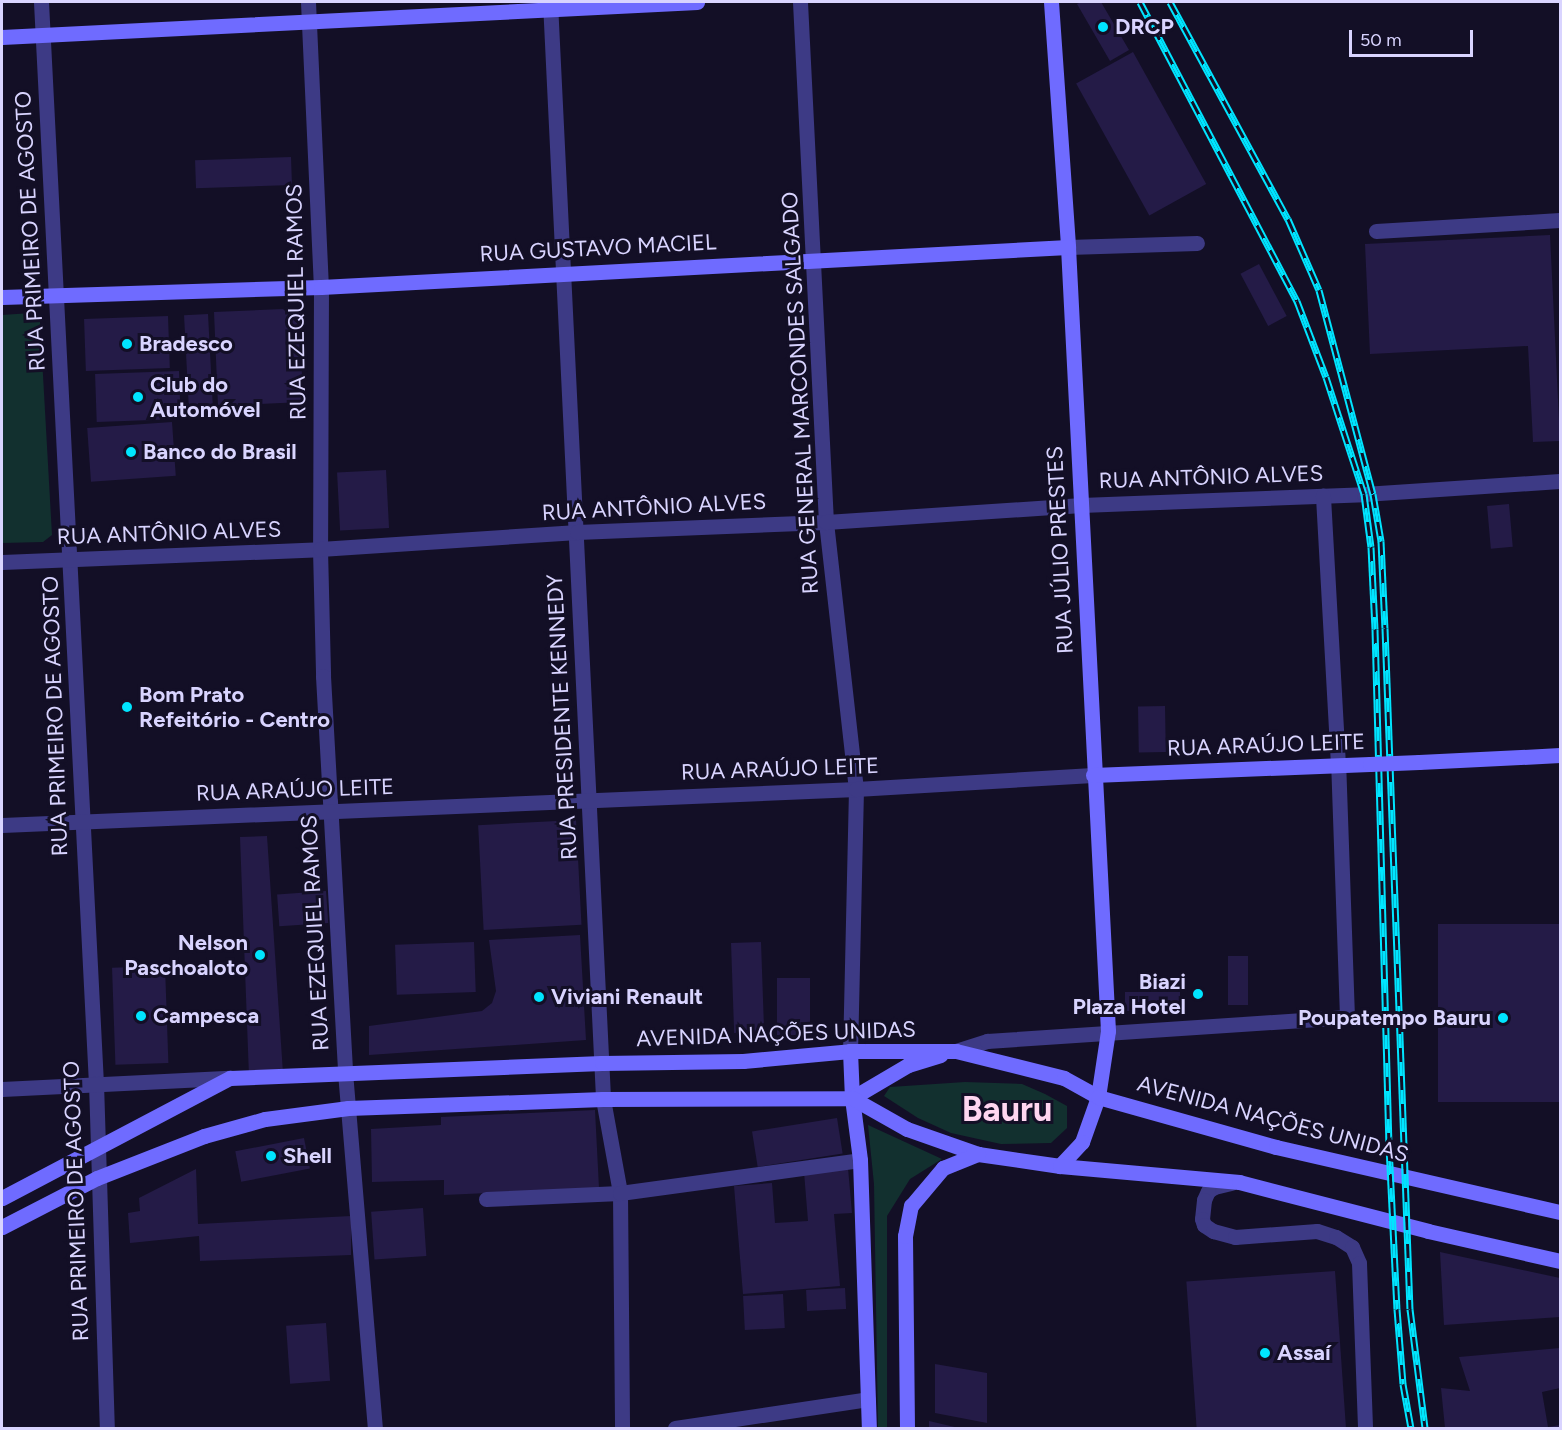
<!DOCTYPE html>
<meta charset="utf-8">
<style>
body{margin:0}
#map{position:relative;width:1562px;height:1430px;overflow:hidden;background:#130f26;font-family:Figtree,sans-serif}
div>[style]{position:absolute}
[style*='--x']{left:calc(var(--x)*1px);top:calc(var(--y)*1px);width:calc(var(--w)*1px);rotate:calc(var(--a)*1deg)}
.green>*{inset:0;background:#12302f}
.building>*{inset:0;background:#241b47;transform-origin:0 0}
.street>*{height:15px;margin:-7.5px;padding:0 7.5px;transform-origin:7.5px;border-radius:7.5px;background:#3d3a85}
.secondary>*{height:15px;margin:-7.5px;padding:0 7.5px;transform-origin:7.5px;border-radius:7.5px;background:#6f6bff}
.rail>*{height:7px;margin-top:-3.5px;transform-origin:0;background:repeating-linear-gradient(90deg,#130f26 0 14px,#00e5ff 0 28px);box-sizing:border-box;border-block:2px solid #00e5ff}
.secondary-bridge>*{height:15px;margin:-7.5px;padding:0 7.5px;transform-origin:7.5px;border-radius:7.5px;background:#6f6bff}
.dots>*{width:16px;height:16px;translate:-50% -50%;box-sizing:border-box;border:3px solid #130f26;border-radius:50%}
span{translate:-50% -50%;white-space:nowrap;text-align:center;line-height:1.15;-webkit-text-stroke:6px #130f26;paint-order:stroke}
.poi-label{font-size:22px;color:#d9d4ff;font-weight:700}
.left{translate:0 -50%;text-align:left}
.right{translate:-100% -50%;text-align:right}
.street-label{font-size:22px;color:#d9d4ff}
.town-label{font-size:34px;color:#ffd6f0;font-weight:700}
.frame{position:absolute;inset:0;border:3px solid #d9d4ff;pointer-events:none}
.scale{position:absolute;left:1349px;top:30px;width:124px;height:27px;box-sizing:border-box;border:3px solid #d9d4ff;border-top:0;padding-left:8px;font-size:18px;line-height:21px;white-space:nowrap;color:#d9d4ff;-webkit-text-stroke:4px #130f26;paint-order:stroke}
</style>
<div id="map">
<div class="green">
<i style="clip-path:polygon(31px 313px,40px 322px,52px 535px,43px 542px,2px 543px,2px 315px)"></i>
<i style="clip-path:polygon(965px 1082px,1022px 1084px,1045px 1094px,1067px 1106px,1067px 1128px,1051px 1143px,1001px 1144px,951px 1133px,918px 1118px,884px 1096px,890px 1087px)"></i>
<i style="clip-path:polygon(868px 1125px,942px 1159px,910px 1179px,887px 1216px,887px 1428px,878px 1428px,874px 1184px)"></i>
</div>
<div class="building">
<i style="clip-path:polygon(1081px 2px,1101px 2px,1129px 50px,1110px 61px,1077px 4px)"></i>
<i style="left:1133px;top:52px;width:151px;height:65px;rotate:61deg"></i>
<i style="left:291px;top:157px;width:28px;height:96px;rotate:88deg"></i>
<i style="clip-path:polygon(1550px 235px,1560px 441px,1533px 442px,1528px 346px,1370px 354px,1365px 244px)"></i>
<i style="left:1259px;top:264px;width:59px;height:21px;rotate:62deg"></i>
<i style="clip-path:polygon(283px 309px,300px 326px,303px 402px,218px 406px,214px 312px)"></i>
<i style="left:208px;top:314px;width:93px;height:24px;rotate:87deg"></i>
<i style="left:168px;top:316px;width:52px;height:84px;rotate:88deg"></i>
<i style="left:179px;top:371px;width:48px;height:84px;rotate:88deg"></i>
<i style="left:172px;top:422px;width:54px;height:85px;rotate:86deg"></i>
<i style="left:386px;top:470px;width:58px;height:49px;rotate:87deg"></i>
<i style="left:1509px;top:504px;width:43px;height:22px;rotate:85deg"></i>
<i style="left:1165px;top:706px;width:46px;height:27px;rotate:89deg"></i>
<i style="left:576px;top:820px;width:105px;height:98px;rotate:87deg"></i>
<i style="clip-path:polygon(267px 836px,283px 1073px,249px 1076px,240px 837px)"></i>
<i style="left:326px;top:891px;width:32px;height:49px;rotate:86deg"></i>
<i style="left:1560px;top:924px;width:178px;height:122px;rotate:90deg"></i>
<i style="clip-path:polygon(580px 935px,586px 1040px,369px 1055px,369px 1026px,482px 1011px,492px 1003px,496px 991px,489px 940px)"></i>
<i style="left:474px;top:942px;width:50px;height:79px;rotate:88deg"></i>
<i style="left:761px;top:942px;width:90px;height:30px;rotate:88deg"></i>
<i style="left:1228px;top:956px;width:20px;height:49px"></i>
<i style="left:165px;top:966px;width:97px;height:53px;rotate:88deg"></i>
<i style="left:777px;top:978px;width:33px;height:57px"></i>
<i style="left:1180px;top:992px;width:19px;height:55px;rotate:90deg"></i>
<i style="clip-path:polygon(595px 1110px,599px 1188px,444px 1195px,444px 1180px,372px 1182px,371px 1129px,441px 1125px,441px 1117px)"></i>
<i style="left:837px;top:1118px;width:36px;height:86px;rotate:81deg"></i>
<i style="left:304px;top:1138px;width:31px;height:70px;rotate:79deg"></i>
<i style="clip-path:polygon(848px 1168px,852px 1213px,834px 1214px,840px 1286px,743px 1294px,734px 1186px,772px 1183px,775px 1223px,808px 1221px,804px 1172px)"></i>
<i style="clip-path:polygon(196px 1169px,198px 1224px,351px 1216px,351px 1255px,200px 1261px,199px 1236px,130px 1243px,128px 1213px,140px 1211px,139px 1198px)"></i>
<i style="left:423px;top:1208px;width:48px;height:52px;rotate:86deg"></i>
<i style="clip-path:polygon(1440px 1252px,1560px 1278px,1560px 1317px,1444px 1325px)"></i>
<i style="left:1335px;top:1271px;width:157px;height:149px;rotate:86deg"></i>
<i style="left:845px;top:1288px;width:21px;height:39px;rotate:87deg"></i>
<i style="left:783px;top:1294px;width:34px;height:40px;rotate:87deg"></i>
<i style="left:326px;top:1323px;width:58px;height:40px;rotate:86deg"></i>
<i style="clip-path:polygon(1560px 1348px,1560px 1388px,1542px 1392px,1548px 1427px,1560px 1425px,1560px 1428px,1445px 1428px,1441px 1388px,1470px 1391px,1459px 1357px)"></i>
<i style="clip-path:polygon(935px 1364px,987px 1373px,987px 1423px,935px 1413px)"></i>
<i style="clip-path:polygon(929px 1421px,959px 1428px,929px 1428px)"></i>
</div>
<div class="street">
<i style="--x:41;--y:2;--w:1082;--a:87.09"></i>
<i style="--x:96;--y:1083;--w:345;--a:88.2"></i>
<i style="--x:308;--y:2;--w:285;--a:87.4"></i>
<i style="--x:321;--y:287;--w:262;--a:90.2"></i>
<i style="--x:320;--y:549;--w:127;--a:88.6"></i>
<i style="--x:323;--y:676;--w:397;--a:86.8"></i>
<i style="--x:345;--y:1072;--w:357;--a:85.2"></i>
<i style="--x:550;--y:2;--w:1098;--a:87.23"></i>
<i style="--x:603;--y:1099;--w:96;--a:79.7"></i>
<i style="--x:620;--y:1193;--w:235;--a:89.5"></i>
<i style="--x:800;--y:2;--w:521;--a:87.14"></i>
<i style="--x:826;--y:522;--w:269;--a:83.6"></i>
<i style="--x:856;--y:789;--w:262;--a:91.3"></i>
<i style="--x:1376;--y:231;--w:184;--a:-3.4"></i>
<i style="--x:1068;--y:247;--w:129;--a:-1.8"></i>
<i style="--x:2;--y:562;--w:318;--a:-2.3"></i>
<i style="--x:320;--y:549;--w:258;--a:-3.8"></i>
<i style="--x:577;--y:532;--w:249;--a:-2.3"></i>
<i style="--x:826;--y:522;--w:256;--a:-3.8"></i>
<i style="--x:1081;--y:505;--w:283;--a:-2.2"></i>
<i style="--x:1364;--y:494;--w:196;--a:-3.8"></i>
<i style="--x:2;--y:825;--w:855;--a:-2.41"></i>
<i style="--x:856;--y:789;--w:237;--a:-3.4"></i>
<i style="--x:956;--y:1051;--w:33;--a:-18"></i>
<i style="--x:987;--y:1041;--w:361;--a:-3.8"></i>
<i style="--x:1347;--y:1017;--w:252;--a:-92"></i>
<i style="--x:1338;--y:765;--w:270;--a:-93.2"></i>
<i style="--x:2;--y:1089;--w:228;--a:-2.8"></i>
<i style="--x:1231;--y:1183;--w:17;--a:167"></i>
<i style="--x:1214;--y:1187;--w:7;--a:146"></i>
<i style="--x:1208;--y:1191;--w:10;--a:114"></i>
<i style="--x:1204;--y:1200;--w:19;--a:96"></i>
<i style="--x:1202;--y:1219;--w:6;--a:72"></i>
<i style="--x:1204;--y:1225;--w:11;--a:34"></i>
<i style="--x:1213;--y:1231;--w:23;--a:15"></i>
<i style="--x:1235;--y:1237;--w:82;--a:-4.2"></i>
<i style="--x:1317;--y:1231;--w:20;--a:18"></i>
<i style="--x:1336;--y:1237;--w:19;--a:32"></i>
<i style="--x:1352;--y:1247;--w:17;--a:66"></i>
<i style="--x:1359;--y:1263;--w:165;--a:87.9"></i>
<i style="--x:486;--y:1199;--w:134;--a:-2.6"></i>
<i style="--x:620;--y:1193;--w:242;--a:-7.8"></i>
<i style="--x:675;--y:1428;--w:195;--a:-8.5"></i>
</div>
<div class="secondary">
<i style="--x:1051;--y:2;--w:246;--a:86"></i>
<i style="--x:1068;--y:247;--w:785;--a:87.08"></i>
<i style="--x:1108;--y:1031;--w:67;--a:98.6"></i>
<i style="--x:1098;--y:1097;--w:48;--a:109.6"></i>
<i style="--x:1082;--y:1142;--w:33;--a:133"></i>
<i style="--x:2;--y:37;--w:696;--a:-2.88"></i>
<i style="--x:2;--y:297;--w:319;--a:-1.8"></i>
<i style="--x:321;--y:287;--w:748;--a:-3.07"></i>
<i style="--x:1419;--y:762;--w:141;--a:-2.8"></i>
<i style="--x:1093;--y:775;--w:277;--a:-2.3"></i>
<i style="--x:850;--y:1051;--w:47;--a:87.6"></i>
<i style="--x:852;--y:1098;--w:63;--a:82.6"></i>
<i style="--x:860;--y:1160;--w:268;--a:88.1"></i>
<i style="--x:852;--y:1098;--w:65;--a:-30.5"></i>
<i style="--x:908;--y:1065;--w:34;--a:-17"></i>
<i style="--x:2;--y:1198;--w:258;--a:-27.8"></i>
<i style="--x:230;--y:1078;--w:372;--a:-2.3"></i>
<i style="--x:602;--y:1063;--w:141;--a:-0.8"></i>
<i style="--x:743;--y:1061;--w:107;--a:-5.3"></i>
<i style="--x:850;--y:1051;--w:106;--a:0"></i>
<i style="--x:956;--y:1051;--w:111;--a:14"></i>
<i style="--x:1064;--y:1078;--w:39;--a:29"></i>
<i style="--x:1098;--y:1097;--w:185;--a:15.7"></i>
<i style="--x:1276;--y:1147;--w:291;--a:12.9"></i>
<i style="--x:2;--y:1227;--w:107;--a:-27.3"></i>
<i style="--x:97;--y:1178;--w:115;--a:-21.4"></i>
<i style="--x:204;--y:1136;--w:63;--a:-15.6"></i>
<i style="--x:265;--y:1119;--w:84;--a:-7.5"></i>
<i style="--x:348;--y:1108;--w:255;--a:-2"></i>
<i style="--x:603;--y:1099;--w:249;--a:-0.2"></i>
<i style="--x:852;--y:1098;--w:63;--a:29.4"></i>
<i style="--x:907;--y:1129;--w:75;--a:19.4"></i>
<i style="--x:978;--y:1154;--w:83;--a:8.3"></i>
<i style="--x:1060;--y:1166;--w:180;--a:5.1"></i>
<i style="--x:1239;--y:1182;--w:195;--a:14.5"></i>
<i style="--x:1428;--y:1231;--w:135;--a:12.8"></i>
<i style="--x:907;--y:1428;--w:192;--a:-90.6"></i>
<i style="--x:905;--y:1236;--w:31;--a:-79"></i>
<i style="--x:911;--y:1206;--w:50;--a:-49.9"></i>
<i style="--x:943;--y:1168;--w:38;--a:-22"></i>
</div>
<div class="rail">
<i style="--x:1140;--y:2;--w:338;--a:62.3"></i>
<i style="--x:1297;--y:301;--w:81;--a:69.1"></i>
<i style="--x:1326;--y:377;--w:123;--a:72"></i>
<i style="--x:1364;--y:494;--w:53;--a:82.5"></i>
<i style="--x:1371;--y:547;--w:82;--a:87.2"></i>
<i style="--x:1375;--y:629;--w:517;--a:88.45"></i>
<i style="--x:1389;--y:1146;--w:163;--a:87.2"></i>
<i style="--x:1397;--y:1309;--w:75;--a:85.4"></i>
<i style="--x:1403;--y:1384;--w:45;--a:79.7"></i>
<i style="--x:1170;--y:2;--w:247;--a:61.5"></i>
<i style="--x:1288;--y:219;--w:77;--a:66.4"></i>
<i style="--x:1319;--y:290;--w:211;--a:75.2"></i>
<i style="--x:1373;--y:494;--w:48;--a:80.3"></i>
<i style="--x:1381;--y:541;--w:87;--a:87.4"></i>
<i style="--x:1385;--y:628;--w:681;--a:87.9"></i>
<i style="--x:1410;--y:1309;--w:120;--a:82.8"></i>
</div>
<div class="secondary-bridge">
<i style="--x:1370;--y:764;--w:49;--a:-2.3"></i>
</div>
<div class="dots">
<i style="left:1103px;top:27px;background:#00e5ff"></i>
<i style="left:127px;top:344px;background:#00e5ff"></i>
<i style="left:138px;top:397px;background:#00e5ff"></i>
<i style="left:131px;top:452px;background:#00e5ff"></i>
<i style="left:127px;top:707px;background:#00e5ff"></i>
<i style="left:260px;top:955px;background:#00e5ff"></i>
<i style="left:1198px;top:994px;background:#00e5ff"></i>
<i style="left:539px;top:997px;background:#00e5ff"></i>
<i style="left:141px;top:1016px;background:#00e5ff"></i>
<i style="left:1503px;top:1018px;background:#00e5ff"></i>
<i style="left:271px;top:1156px;background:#00e5ff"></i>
<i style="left:1265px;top:1353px;background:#00e5ff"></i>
</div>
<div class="poi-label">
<span class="left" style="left:1115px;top:27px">DRCP</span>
<span class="left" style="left:139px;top:344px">Bradesco</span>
<span class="left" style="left:150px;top:397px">Club do<br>Automóvel</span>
<span class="left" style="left:143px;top:452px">Banco do Brasil</span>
<span class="left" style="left:139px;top:707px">Bom Prato<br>Refeitório - Centro</span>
<span class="right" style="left:248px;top:955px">Nelson<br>Paschoaloto</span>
<span class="right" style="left:1186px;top:994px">Biazi<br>Plaza Hotel</span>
<span class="left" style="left:551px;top:997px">Viviani Renault</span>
<span class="left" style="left:153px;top:1016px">Campesca</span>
<span class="right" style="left:1491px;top:1018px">Poupatempo Bauru</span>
<span class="left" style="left:283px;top:1156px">Shell</span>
<span class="left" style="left:1277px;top:1353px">Assaí</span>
</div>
<div class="street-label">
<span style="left:30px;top:231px;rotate:-93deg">RUA PRIMEIRO DE AGOSTO</span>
<span style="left:598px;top:248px;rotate:-3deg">RUA GUSTAVO MACIEL</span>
<span style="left:296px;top:302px;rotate:-91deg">RUA EZEQUIEL RAMOS</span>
<span style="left:800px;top:393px;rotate:-93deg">RUA GENERAL MARCONDES SALGADO</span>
<span style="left:1211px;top:477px;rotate:-2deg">RUA ANTÔNIO ALVES</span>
<span style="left:654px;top:507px;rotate:-3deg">RUA ANTÔNIO ALVES</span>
<span style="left:169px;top:533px;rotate:-2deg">RUA ANTÔNIO ALVES</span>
<span style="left:1060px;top:550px;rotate:-93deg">RUA JÚLIO PRESTES</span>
<span style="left:55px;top:716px;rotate:-92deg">RUA PRIMEIRO DE AGOSTO</span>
<span style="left:562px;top:717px;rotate:-93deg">RUA PRESIDENTE KENNEDY</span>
<span style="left:1266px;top:745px;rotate:-2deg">RUA ARAÚJO LEITE</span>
<span style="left:780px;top:769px;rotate:-2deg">RUA ARAÚJO LEITE</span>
<span style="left:295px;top:790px;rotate:-2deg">RUA ARAÚJO LEITE</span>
<span style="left:315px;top:933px;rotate:-93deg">RUA EZEQUIEL RAMOS</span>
<span style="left:776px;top:1034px;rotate:-2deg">AVENIDA NAÇÕES UNIDAS</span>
<span style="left:1273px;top:1119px;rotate:15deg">AVENIDA NAÇÕES UNIDAS</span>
<span style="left:76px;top:1201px;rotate:-92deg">RUA PRIMEIRO DE AGOSTO</span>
</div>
<div class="town-label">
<span style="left:1007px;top:1110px">Bauru</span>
</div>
<div class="frame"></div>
<div class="scale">50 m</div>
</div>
